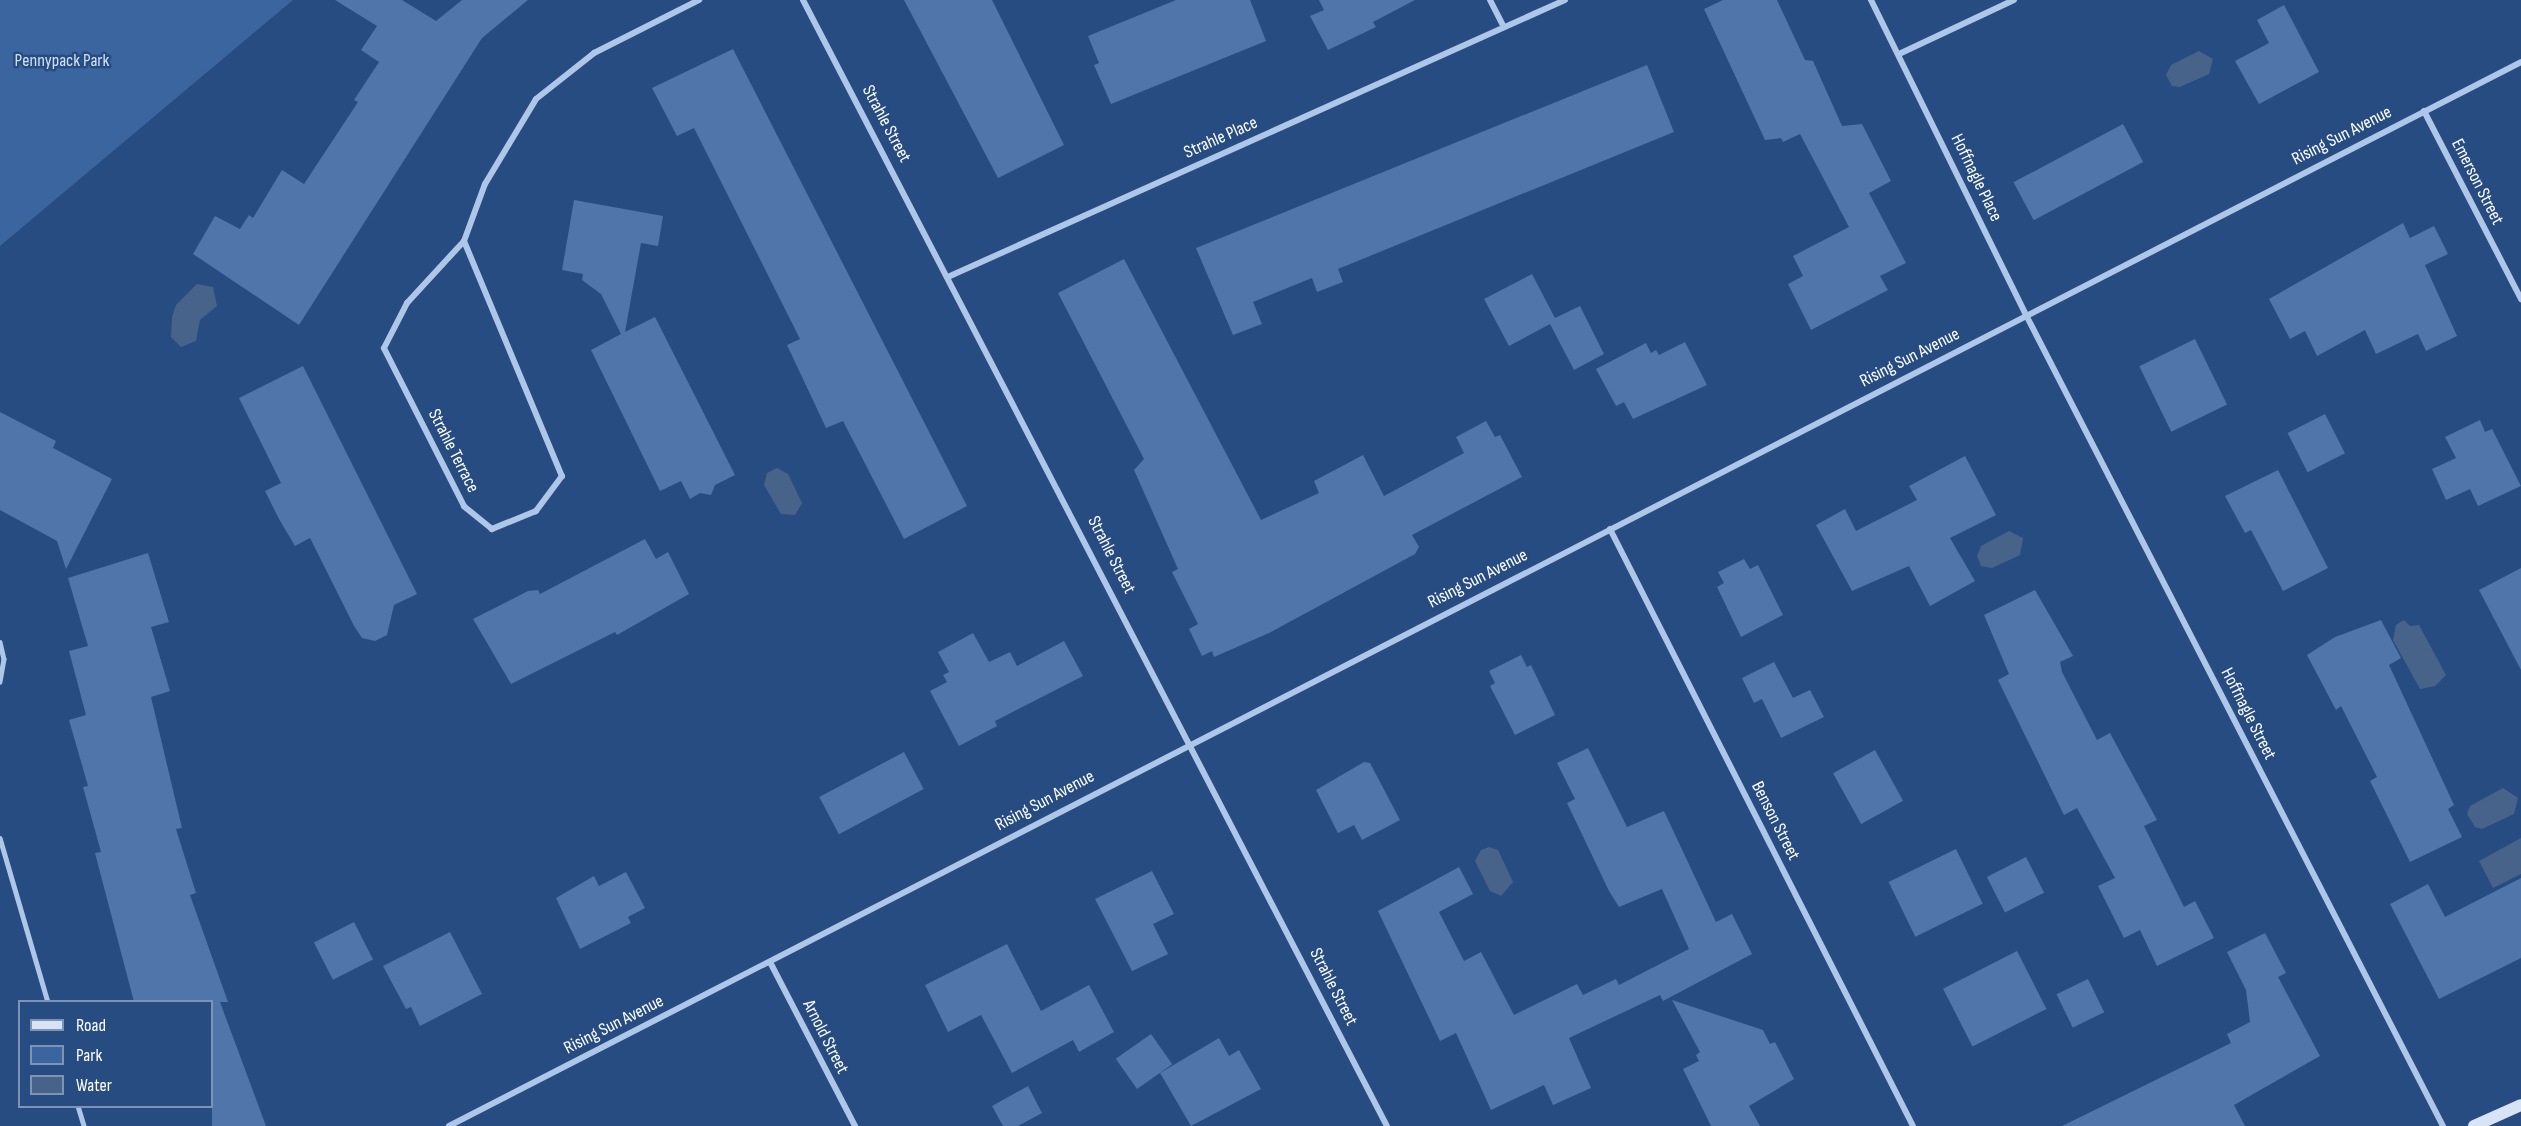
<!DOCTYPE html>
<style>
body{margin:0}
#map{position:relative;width:2521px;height:1126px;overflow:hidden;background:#264c82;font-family:"Sofia Sans Condensed",sans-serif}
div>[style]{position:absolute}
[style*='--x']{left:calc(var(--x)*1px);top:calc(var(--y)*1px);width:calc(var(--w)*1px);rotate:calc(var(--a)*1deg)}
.green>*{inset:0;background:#3b659f}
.water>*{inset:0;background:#486389}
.building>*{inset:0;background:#4f75aa;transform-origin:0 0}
.lane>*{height:4.5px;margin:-2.25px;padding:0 2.25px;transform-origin:2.25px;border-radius:2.25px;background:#aec6e7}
.street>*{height:6px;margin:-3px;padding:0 3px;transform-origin:3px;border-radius:3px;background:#aec6e7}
.secondary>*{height:12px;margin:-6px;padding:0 6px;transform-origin:6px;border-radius:6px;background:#d8e4f6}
span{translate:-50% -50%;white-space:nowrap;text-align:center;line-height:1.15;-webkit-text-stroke:5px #264c82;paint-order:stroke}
.park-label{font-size:18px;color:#d1e1f5}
.street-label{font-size:18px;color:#fff}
.legend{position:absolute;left:18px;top:1000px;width:195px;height:108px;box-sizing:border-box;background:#264c82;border:2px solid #7d94b4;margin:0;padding:8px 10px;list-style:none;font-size:18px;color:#fff}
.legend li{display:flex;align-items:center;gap:12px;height:30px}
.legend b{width:30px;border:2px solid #7d94b4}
</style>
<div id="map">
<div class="green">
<i style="clip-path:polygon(0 0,293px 0,0 246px)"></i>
</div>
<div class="water">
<i style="clip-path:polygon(2199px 51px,2213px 59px,2209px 74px,2180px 87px,2172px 86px,2166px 75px,2171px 65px)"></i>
<i style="clip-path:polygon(197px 284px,213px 287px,217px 306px,200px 320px,196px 341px,181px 347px,171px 337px,172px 317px,176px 305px)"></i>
<i style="clip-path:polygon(777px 468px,788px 474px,802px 503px,795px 515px,781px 514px,764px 485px,767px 473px)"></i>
<i style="clip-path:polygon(2009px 531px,2023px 538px,2020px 555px,1992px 568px,1981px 566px,1977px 556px,1981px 546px)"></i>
<i style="clip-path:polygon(2404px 620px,2410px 626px,2419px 625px,2446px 675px,2435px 686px,2420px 689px,2393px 640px,2396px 625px)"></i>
<i style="clip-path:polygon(2503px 788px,2518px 798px,2514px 814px,2482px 829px,2475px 827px,2467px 814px,2470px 806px)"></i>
<i style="clip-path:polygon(2521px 838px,2521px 874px,2493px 888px,2479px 861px)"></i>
<i style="clip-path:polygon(1489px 847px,1498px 850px,1513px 882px,1501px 896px,1490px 891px,1475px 861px,1481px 850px)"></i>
</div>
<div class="building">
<i style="clip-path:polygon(335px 0,402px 0,436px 21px,462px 0,528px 0,482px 38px,299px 325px,193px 254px,215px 216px,240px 229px,249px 215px,253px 218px,282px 170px,304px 184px,358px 102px,354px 100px,379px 62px,361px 50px,377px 26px)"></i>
<i style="clip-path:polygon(904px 0,992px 0,1064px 145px,998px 178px)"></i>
<i style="clip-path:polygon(1176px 0,1250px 0,1266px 41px,1111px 104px,1094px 65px,1099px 63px,1088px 36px)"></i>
<i style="clip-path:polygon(1319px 0,1415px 0,1373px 22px,1376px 27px,1328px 50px,1310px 16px,1324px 10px)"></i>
<i style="clip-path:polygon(1723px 0,1777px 0,1805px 60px,1813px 61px,1842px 126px,1862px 124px,1891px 181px,1869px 193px,1906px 263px,1880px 276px,1888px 290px,1811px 330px,1788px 284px,1803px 276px,1793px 256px,1849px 227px,1800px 134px,1783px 142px,1781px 138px,1765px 140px,1704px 9px)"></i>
<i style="clip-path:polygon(2284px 5px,2319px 72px,2259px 104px,2235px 61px,2269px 43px,2257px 20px)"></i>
<i style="clip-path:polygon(733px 49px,967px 506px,904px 539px,843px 421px,826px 428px,787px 345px,800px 339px,694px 128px,677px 136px,652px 88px)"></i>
<i style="clip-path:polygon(1647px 65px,1674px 132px,1338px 269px,1343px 282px,1317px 292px,1312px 278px,1253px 302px,1262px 324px,1233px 335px,1196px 248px)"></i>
<i style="left:2123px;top:124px;width:43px;height:124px;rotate:62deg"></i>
<i style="clip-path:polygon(574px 200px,663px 216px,658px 246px,641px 243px,625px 332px,655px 317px,735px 475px,715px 485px,711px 495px,700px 493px,690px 499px,681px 481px,660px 491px,591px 350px,621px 334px,601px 294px,582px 280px,583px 274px,562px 270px)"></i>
<i style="clip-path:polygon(2403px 223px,2410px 238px,2434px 226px,2448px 254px,2425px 265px,2457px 336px,2426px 351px,2418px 334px,2376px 354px,2365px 330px,2317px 356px,2305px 331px,2290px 339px,2269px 299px)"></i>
<i style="clip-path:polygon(1124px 259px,1261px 520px,1319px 493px,1314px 481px,1363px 455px,1384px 496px,1464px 453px,1456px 437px,1486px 421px,1495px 437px,1500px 435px,1522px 477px,1412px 535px,1419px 547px,1415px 554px,1269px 633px,1214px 657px,1212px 651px,1202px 656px,1189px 629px,1198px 624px,1172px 572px,1178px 569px,1134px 470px,1144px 459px,1058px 293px)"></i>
<i style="clip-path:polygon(1532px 274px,1555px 318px,1580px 306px,1604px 354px,1574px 370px,1550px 324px,1509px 346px,1484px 299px)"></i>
<i style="left:2195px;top:339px;width:73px;height:62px;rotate:64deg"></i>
<i style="clip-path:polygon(1685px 342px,1707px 385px,1633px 419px,1624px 402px,1616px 406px,1596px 369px,1646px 343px,1651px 353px,1656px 350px,1659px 355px)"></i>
<i style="clip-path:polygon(303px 366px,417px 594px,394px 605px,387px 635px,375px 641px,362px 638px,354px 626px,310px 538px,295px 546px,279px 519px,265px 491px,281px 483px,239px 398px)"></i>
<i style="clip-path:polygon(0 412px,56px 441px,53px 448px,112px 479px,66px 569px,57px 541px,0 510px)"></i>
<i style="left:2325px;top:414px;width:44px;height:42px;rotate:63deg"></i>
<i style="clip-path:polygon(2480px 420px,2485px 432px,2492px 429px,2521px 486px,2478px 506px,2470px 489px,2446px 500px,2432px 469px,2456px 458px,2445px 437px)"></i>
<i style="clip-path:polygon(1965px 456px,1996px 515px,1950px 538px,1975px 581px,1930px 606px,1909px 566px,1852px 591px,1816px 525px,1845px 509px,1856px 531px,1917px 500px,1909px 486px)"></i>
<i style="clip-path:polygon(2278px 470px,2328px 568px,2283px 591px,2251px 530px,2245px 533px,2225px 496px)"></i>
<i style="clip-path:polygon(645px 539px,656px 559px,668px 552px,689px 594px,617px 635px,615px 632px,511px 684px,473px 619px,528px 591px,538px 590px,540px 594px)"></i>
<i style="clip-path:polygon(148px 553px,169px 622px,151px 627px,170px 691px,151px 697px,182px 828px,176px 829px,196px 893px,190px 895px,228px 1002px,220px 1002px,266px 1126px,212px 1126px,212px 1002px,134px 1002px,95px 853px,101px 852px,83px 787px,88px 786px,69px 720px,86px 715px,69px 651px,88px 646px,68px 578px)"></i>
<i style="clip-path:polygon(1744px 559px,1750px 569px,1758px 565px,1783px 615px,1741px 637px,1717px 587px,1724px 583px,1718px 572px)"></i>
<i style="clip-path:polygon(2521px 568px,2521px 670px,2479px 590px)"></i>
<i style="clip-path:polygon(2035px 590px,2073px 656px,2060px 662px,2062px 672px,2097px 740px,2110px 733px,2157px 820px,2144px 826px,2184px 907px,2195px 901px,2214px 938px,2157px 966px,2140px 930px,2124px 938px,2098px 886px,2115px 878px,2077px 808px,2064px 815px,1998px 680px,2009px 674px,1984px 615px)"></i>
<i style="clip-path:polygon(2381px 620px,2401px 658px,2389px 665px,2454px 805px,2448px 809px,2462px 837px,2410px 862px,2370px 781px,2377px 777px,2341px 706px,2336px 710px,2307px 655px,2335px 637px)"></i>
<i style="clip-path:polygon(973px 633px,989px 662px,1010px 652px,1017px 666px,1064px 641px,1083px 676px,995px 721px,997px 726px,959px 746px,930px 691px,947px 682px,943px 675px,949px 672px,938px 652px)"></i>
<i style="clip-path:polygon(1521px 655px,1527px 667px,1531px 665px,1555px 715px,1515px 735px,1490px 686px,1495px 683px,1489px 671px)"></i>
<i style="clip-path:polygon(1774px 662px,1793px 698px,1810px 690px,1824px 717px,1781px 738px,1762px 699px,1754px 703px,1742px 678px)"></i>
<i style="clip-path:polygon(1588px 748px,1627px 827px,1664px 811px,1716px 922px,1732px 914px,1752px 954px,1663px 1001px,1660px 995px,1569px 1038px,1591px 1088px,1553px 1105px,1544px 1085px,1491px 1110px,1456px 1033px,1440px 1041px,1378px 911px,1459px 867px,1473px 894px,1439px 912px,1464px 961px,1481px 952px,1514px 1015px,1577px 984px,1583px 995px,1616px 979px,1619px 985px,1689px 949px,1662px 889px,1619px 907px,1609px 891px,1567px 803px,1575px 799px,1557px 763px)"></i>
<i style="left:1875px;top:750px;width:58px;height:48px;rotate:61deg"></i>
<i style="left:904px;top:752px;width:42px;height:96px;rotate:62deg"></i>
<i style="clip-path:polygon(1364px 762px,1370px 763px,1400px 820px,1362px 840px,1354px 825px,1338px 833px,1316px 790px)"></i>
<i style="left:1956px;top:849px;width:61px;height:75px;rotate:64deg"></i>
<i style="left:2026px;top:857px;width:40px;height:44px;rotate:63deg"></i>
<i style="clip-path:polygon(1152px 871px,1174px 914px,1153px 924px,1168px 954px,1132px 971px,1095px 899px)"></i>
<i style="clip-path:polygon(626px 872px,645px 908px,628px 917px,631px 923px,580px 949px,556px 898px,594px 876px,599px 886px)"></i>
<i style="clip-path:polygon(2521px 878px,2521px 958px,2439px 999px,2390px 904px,2428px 884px,2445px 917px)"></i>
<i style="left:354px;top:922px;width:42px;height:45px;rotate:63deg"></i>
<i style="clip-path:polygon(450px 932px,482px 994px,420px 1026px,411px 1007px,406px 1009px,383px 966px)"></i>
<i style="clip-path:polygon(2265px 933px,2286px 973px,2278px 977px,2320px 1056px,2234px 1105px,2245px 1126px,2062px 1126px,2231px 1043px,2227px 1034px,2250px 1022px,2246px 990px,2227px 952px)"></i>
<i style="clip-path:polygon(1007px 944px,1041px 1011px,1089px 985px,1114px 1032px,1079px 1052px,1073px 1040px,1012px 1073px,981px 1015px,948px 1032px,925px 985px)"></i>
<i style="left:2017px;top:951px;width:65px;height:83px;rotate:63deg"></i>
<i style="left:2088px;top:979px;width:37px;height:35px;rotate:64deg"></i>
<i style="clip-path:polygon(1672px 1000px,1763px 1030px,1770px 1044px,1775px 1042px,1794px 1079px,1749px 1106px,1760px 1126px,1711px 1126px,1683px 1069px,1699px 1061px,1696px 1055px,1700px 1052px)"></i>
<i style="left:1151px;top:1034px;width:37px;height:43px;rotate:55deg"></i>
<i style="clip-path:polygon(1219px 1038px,1229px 1056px,1239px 1050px,1261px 1089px,1191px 1126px,1160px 1073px)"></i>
<i style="clip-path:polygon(1028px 1086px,1042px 1113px,1018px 1126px,1003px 1126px,992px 1106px)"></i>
</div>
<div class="lane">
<i style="--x:0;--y:642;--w:17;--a:77"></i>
<i style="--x:4;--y:659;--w:23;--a:100"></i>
<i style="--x:0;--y:838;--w:171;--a:73.7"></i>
<i style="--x:78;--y:1106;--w:21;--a:73"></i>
</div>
<div class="street">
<i style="--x:803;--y:0;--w:1268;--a:62.59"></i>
<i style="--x:1490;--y:0;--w:30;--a:63"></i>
<i style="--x:1871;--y:0;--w:351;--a:63.8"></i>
<i style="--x:2026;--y:315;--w:912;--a:62.79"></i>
<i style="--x:1899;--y:54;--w:127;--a:-25.2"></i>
<i style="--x:2424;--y:111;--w:212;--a:62.7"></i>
<i style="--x:464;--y:241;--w:255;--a:67.4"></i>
<i style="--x:562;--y:476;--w:44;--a:126.6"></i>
<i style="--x:536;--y:511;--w:48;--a:157.8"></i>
<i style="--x:492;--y:529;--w:36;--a:-141"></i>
<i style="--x:464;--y:506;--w:177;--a:-116.9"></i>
<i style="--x:384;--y:348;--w:51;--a:-62.9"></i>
<i style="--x:407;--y:303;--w:84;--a:-47.4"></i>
<i style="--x:464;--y:241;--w:61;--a:-69.8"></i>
<i style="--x:485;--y:184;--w:99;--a:-59"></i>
<i style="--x:536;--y:99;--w:74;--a:-38.4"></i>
<i style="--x:594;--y:53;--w:118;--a:-26.8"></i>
<i style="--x:950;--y:276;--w:674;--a:-24.17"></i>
<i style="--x:1610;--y:529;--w:669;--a:63.09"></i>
<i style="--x:770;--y:962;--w:185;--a:62.6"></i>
<i style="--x:449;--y:1126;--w:2329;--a:-27.18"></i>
</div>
<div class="secondary">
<i style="--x:2474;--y:1126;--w:51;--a:-24.1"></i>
</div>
<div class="park-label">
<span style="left:62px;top:61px">Pennypack Park</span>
</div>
<div class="street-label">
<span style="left:886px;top:124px;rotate:62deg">Strahle Street</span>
<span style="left:2342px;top:136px;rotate:-27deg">Rising Sun Avenue</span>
<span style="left:1221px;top:138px;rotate:-24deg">Strahle Place</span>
<span style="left:1976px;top:178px;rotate:64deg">Hoffnagle Place</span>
<span style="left:2477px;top:182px;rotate:63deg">Emerson Street</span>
<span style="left:1910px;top:358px;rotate:-27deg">Rising Sun Avenue</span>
<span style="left:453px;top:451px;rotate:63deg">Strahle Terrace</span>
<span style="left:1111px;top:555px;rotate:63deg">Strahle Street</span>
<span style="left:1478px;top:579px;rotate:-27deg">Rising Sun Avenue</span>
<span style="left:2248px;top:714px;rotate:63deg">Hoffnagle Street</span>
<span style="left:1045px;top:801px;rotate:-28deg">Rising Sun Avenue</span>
<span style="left:1775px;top:821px;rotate:63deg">Benson Street</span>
<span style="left:1333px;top:987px;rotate:63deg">Strahle Street</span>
<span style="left:614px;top:1025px;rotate:-27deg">Rising Sun Avenue</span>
<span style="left:825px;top:1037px;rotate:63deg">Arnold Street</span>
</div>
<ul class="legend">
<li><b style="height:8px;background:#d8e4f6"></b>Road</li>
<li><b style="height:16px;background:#3b659f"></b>Park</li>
<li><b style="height:16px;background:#486389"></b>Water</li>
</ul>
</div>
